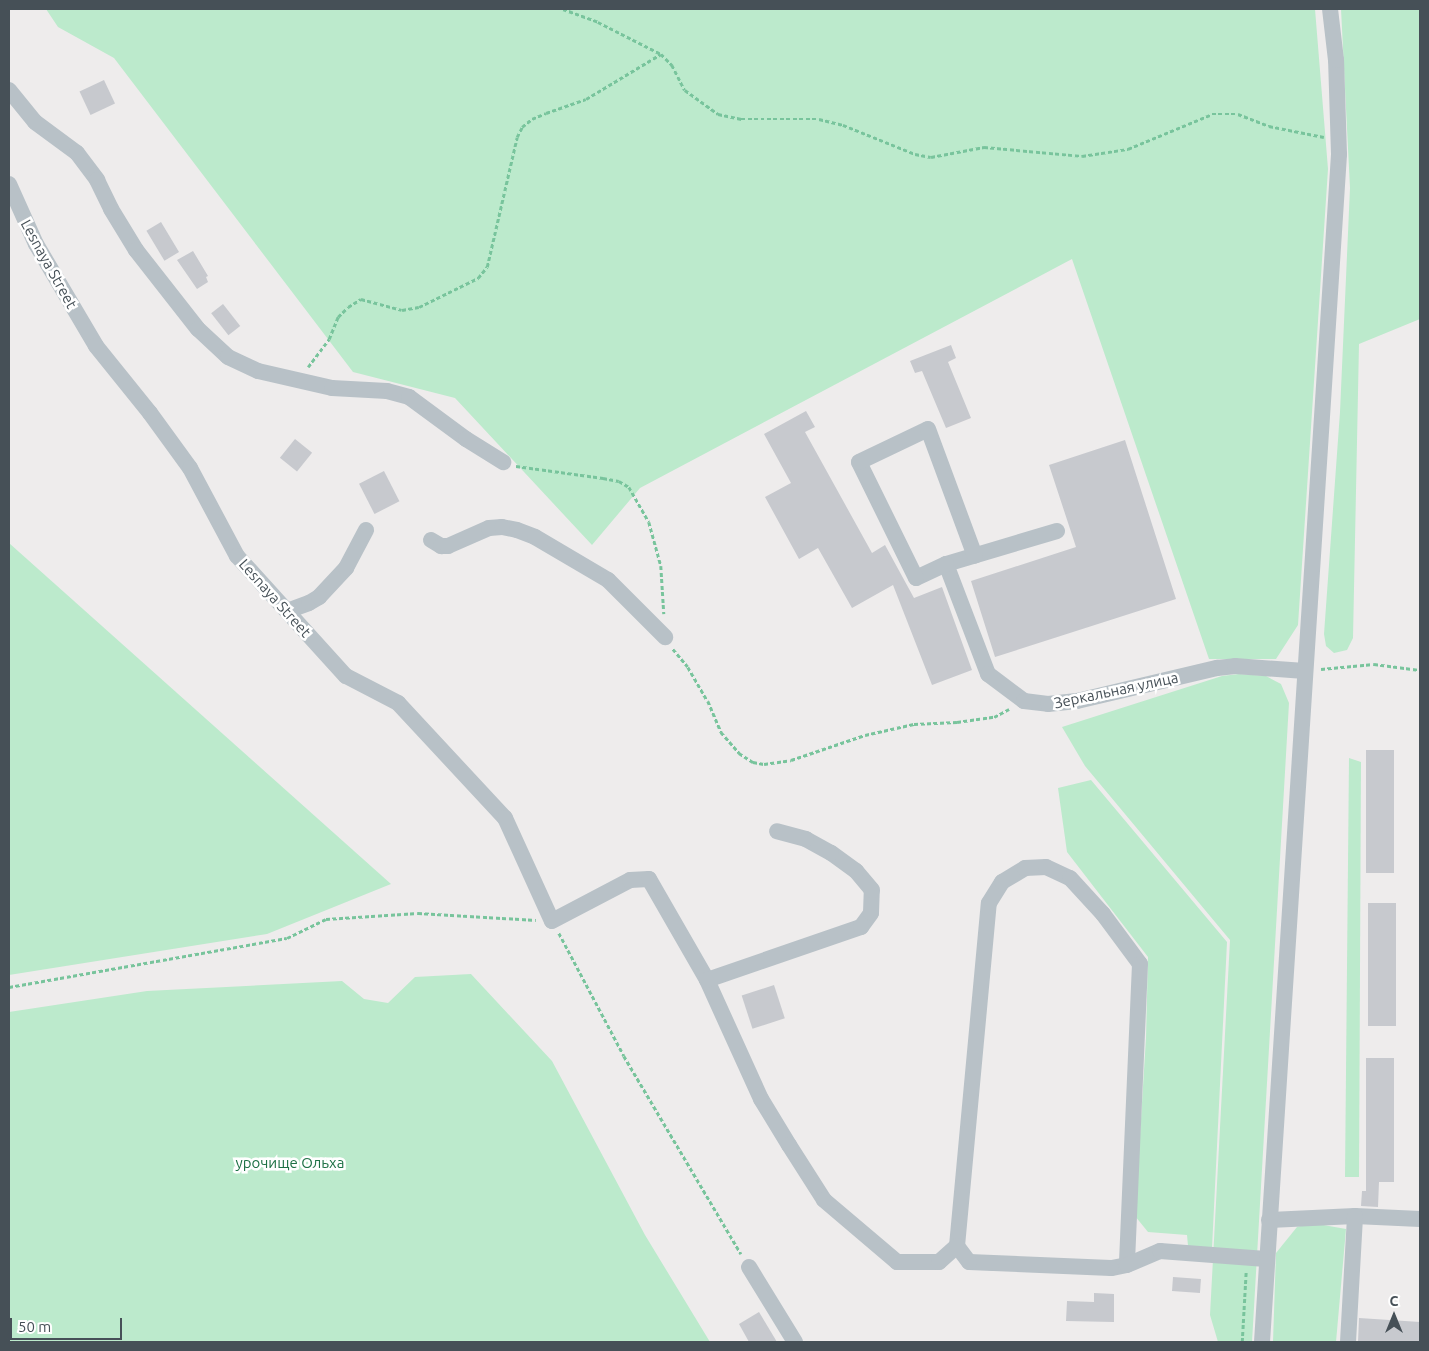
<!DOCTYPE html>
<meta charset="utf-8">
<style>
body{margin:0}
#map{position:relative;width:1429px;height:1351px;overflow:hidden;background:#eeecec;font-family:Ubuntu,sans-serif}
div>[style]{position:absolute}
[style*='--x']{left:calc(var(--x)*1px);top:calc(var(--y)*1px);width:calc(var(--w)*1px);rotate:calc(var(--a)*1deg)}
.green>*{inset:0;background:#bceacc}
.building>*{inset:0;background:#c7c9ce;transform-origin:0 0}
.path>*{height:2.5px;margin-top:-1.25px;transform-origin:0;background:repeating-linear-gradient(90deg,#78c49c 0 4px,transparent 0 6.5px)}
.minor>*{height:16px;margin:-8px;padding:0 8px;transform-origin:8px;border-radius:8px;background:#b8c1c7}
span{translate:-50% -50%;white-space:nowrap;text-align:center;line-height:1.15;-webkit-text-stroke:5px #fff;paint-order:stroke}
.street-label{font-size:15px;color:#465057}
.park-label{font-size:15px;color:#1e7145}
.frame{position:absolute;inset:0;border:10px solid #465057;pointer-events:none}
.north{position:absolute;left:1369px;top:1291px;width:50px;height:50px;-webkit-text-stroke:4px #fff;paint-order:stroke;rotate:0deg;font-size:14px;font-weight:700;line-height:20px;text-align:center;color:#465057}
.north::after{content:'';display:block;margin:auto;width:18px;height:22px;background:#465057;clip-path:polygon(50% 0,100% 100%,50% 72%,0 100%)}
.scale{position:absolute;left:10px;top:1318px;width:112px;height:22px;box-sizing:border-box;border:2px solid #465057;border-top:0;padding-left:6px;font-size:15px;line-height:18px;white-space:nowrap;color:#465057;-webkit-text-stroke:4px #fff;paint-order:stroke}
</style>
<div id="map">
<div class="green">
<i style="clip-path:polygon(46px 9px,1315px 9px,1328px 169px,1298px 625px,1276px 659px,1209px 659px,1072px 259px,640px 488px,592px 545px,455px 398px,353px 372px,114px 58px,58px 27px)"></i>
<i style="clip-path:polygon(1341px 9px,1420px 9px,1420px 319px,1359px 344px,1353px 638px,1347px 650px,1334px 653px,1326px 646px,1324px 634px,1340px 412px,1350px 188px)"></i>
<i style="clip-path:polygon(9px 543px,391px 884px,267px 934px,9px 975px)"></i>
<i style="clip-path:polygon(1239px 674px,1266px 676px,1281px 684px,1289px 703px,1252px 1342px,1218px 1342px,1210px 1315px,1230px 940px,1085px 766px,1062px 727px,1222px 676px)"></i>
<i style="clip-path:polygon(1349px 758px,1361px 762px,1359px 1177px,1345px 1177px)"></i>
<i style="clip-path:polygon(1091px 780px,1227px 942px,1212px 1248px,1188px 1246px,1187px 1235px,1148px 1232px,1135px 1216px,1146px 1038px,1148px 957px,1067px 852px,1058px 788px)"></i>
<i style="clip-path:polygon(471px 974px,552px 1061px,645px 1235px,710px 1342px,9px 1342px,9px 1012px,147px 991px,342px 981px,364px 999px,388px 1003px,415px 977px)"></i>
<i style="clip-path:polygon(1312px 1223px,1346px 1229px,1336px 1342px,1273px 1342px,1276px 1253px,1297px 1227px)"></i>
</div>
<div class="building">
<i style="left:104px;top:80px;width:26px;height:27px;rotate:65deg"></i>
<i style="left:161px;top:222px;width:35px;height:17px;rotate:59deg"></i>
<i style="clip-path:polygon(193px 251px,208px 276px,206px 277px,208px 282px,197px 289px,177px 260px)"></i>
<i style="left:223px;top:304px;width:28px;height:15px;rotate:52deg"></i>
<i style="clip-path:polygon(951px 345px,956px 358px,948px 362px,971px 418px,946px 428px,922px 371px,915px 373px,910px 361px)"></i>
<i style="clip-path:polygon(806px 411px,815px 427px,805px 432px,872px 553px,885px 545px,914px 598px,942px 587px,972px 670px,932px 685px,893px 585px,852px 608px,818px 548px,799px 559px,765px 497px,791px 483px,764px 434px)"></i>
<i style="left:295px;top:439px;width:22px;height:24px;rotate:39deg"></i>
<i style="clip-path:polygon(1125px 440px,1176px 599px,995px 657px,971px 581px,1076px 547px,1049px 465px)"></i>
<i style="left:384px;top:471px;width:34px;height:28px;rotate:63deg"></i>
<i style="left:1366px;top:750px;width:28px;height:123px"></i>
<i style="left:1368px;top:903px;width:28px;height:123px"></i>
<i style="left:774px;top:985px;width:35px;height:34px;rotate:72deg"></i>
<i style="clip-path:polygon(1366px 1058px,1394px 1058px,1394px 1182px,1379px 1182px,1378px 1207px,1361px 1206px,1362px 1191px,1366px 1191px)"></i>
<i style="left:1173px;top:1277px;width:28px;height:14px;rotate:4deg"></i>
<i style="clip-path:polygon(1094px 1293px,1114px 1294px,1114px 1322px,1066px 1321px,1067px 1301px,1094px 1302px)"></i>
<i style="clip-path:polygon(759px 1312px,777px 1342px,749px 1342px,739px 1324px)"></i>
<i style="clip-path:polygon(1359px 1318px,1420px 1322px,1420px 1342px,1358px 1342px)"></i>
</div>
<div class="path">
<i style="--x:563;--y:9;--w:37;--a:20"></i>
<i style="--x:598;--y:22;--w:71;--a:26.9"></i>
<i style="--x:661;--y:54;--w:16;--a:45"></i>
<i style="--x:672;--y:65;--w:28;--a:63"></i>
<i style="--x:685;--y:90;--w:41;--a:36"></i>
<i style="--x:718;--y:114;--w:24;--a:12"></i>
<i style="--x:741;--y:119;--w:78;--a:0"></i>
<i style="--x:819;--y:119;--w:25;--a:14"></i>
<i style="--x:843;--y:125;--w:78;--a:21.9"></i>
<i style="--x:915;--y:154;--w:16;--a:11"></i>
<i style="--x:931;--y:157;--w:54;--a:-10.7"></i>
<i style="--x:984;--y:147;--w:98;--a:5.2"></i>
<i style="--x:1082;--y:156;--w:47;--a:-8.7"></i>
<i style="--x:1128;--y:149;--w:91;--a:-22.6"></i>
<i style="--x:1212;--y:114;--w:26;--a:0"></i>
<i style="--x:1238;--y:114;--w:33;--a:21"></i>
<i style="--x:1269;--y:126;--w:56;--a:11.3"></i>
<i style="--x:308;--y:367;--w:35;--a:-53"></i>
<i style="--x:329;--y:339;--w:24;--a:-68"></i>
<i style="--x:338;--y:317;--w:14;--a:-45"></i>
<i style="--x:348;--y:307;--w:15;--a:-32"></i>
<i style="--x:361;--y:299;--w:42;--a:15"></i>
<i style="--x:402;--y:310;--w:17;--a:-10"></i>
<i style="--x:419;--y:307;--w:66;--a:-26.2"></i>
<i style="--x:478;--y:278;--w:14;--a:-51"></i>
<i style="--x:487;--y:267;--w:133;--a:-77"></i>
<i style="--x:517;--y:137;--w:11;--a:-63"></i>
<i style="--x:522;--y:127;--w:13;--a:-39"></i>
<i style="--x:532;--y:119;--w:15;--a:-23"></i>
<i style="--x:546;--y:113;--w:42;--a:-19.3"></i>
<i style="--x:586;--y:99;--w:87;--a:-31"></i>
<i style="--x:516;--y:466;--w:88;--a:7.9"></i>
<i style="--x:603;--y:478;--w:16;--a:11"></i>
<i style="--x:619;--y:481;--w:12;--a:31"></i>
<i style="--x:629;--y:487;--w:40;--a:60.3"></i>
<i style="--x:649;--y:522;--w:46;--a:74.7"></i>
<i style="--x:661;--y:566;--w:48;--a:86.4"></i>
<i style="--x:673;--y:649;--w:23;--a:50"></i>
<i style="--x:688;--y:667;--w:39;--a:60"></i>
<i style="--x:708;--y:701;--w:34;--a:67"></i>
<i style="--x:721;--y:732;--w:28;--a:49"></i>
<i style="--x:739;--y:753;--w:17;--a:33"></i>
<i style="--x:753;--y:762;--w:11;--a:10"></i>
<i style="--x:764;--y:764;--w:27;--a:-8"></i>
<i style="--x:791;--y:760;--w:78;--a:-18.7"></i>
<i style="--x:865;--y:735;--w:50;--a:-12.7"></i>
<i style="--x:914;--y:724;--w:43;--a:-2.7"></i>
<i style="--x:957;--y:722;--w:37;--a:-8"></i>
<i style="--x:994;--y:717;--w:17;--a:-28"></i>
<i style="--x:1321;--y:669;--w:53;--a:-5.4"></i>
<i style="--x:1374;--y:664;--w:46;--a:7.4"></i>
<i style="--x:559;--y:933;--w:139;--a:62.1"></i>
<i style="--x:624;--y:1056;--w:230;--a:59.4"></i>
<i style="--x:9;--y:987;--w:282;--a:-10"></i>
<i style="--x:287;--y:938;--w:43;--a:-26"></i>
<i style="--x:326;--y:919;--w:92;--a:-3.7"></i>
<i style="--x:418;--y:913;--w:118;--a:3.4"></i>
<i style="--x:1242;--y:1342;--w:71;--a:-86.8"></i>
</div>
<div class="minor">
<i style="--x:9;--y:90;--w:41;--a:50.9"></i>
<i style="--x:35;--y:122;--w:52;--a:36.4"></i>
<i style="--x:77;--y:153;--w:34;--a:53"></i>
<i style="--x:97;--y:180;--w:32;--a:64"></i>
<i style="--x:111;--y:209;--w:48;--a:58.6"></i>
<i style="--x:136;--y:250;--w:100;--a:51.9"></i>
<i style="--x:198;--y:329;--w:41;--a:43"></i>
<i style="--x:228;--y:357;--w:33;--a:25"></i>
<i style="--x:258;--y:371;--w:76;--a:12.9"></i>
<i style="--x:332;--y:388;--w:55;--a:3.1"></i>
<i style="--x:387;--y:391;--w:23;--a:15"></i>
<i style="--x:409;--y:397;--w:71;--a:36.4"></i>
<i style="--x:466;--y:439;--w:44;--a:31.9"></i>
<i style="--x:9;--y:184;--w:66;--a:65.8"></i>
<i style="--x:36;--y:244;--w:118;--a:59.5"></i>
<i style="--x:96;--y:346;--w:86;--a:51.1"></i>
<i style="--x:150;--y:413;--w:68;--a:54"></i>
<i style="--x:190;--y:468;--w:100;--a:61.9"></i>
<i style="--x:237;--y:556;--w:162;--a:47.8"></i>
<i style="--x:346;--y:676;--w:59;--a:27.4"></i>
<i style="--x:398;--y:703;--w:157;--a:47.1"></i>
<i style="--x:505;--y:818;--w:113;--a:65.5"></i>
<i style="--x:552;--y:921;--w:88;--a:-27.7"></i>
<i style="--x:630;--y:880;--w:19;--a:-3"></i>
<i style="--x:649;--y:879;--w:116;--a:60.1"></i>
<i style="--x:707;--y:980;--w:131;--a:65.6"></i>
<i style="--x:761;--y:1099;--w:54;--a:58.7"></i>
<i style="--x:789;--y:1145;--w:65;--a:57.5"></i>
<i style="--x:824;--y:1200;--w:96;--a:40.3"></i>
<i style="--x:897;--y:1262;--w:42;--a:0"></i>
<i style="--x:939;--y:1262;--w:24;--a:-42"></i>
<i style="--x:957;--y:1246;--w:344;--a:-84.7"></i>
<i style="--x:989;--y:903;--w:25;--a:-58"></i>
<i style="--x:1002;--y:882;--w:27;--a:-31"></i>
<i style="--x:1025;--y:868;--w:21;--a:-3"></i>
<i style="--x:1046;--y:867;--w:26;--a:25"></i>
<i style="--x:1070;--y:878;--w:49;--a:47.5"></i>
<i style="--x:1103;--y:914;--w:62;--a:53.5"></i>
<i style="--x:1140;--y:964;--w:301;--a:92.5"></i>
<i style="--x:1127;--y:1265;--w:16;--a:169"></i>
<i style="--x:1111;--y:1268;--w:142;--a:-177.6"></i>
<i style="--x:969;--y:1262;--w:20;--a:-127"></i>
<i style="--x:1057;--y:531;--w:116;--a:163.4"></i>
<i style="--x:946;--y:564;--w:118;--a:69.1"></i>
<i style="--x:988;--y:674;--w:45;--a:36.9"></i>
<i style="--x:1024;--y:701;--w:24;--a:7"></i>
<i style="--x:1048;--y:704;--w:29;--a:-6"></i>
<i style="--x:1077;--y:701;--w:144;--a:-13.3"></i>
<i style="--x:1217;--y:668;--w:18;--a:-6"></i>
<i style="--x:1235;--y:666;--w:70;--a:4.1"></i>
<i style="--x:431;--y:540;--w:12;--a:31"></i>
<i style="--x:441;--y:546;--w:7;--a:0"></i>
<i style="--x:448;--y:546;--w:45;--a:-23.7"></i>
<i style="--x:489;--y:528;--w:13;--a:-4"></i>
<i style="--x:502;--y:527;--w:15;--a:11"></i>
<i style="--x:517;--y:530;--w:19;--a:21"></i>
<i style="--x:535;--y:537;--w:85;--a:30.5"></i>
<i style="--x:608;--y:580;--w:81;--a:45"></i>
<i style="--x:946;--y:564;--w:33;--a:155"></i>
<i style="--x:916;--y:578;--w:129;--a:-116.2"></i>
<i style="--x:859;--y:462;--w:76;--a:-25.6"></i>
<i style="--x:928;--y:429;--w:135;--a:69.7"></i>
<i style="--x:287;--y:611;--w:23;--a:-20"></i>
<i style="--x:309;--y:603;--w:12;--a:-31"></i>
<i style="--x:319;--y:597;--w:40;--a:-47"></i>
<i style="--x:346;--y:568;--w:43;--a:-62.2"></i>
<i style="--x:707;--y:980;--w:163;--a:-19"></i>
<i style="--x:861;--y:927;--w:17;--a:-54"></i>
<i style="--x:871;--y:913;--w:23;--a:-88"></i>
<i style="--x:872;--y:890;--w:25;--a:-130"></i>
<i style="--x:856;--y:871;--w:31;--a:-144"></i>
<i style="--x:831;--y:853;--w:29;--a:-151"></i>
<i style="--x:806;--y:839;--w:30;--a:-165"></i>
<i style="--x:1269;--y:1220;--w:86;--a:-2.7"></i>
<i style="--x:1355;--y:1216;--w:65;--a:2.6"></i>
<i style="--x:1127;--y:1265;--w:36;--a:-23"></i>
<i style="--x:1160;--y:1251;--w:106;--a:4.3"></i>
<i style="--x:749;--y:1267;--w:88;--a:58.5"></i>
<i style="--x:1262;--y:1342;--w:1190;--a:-86.29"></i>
<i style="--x:1339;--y:154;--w:94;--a:-91.8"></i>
<i style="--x:1336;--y:60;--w:51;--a:-96.7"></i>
<i style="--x:1348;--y:1342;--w:126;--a:-86.8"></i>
</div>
<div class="street-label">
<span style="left:49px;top:264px;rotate:61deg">Lesnaya Street</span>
<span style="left:275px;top:598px;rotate:48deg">Lesnaya Street</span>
<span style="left:1116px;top:690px;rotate:-12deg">Зеркальная улица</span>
</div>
<div class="park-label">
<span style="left:290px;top:1163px">урочище Ольха</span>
</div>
<div class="frame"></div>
<div class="north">С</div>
<div class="scale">50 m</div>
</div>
